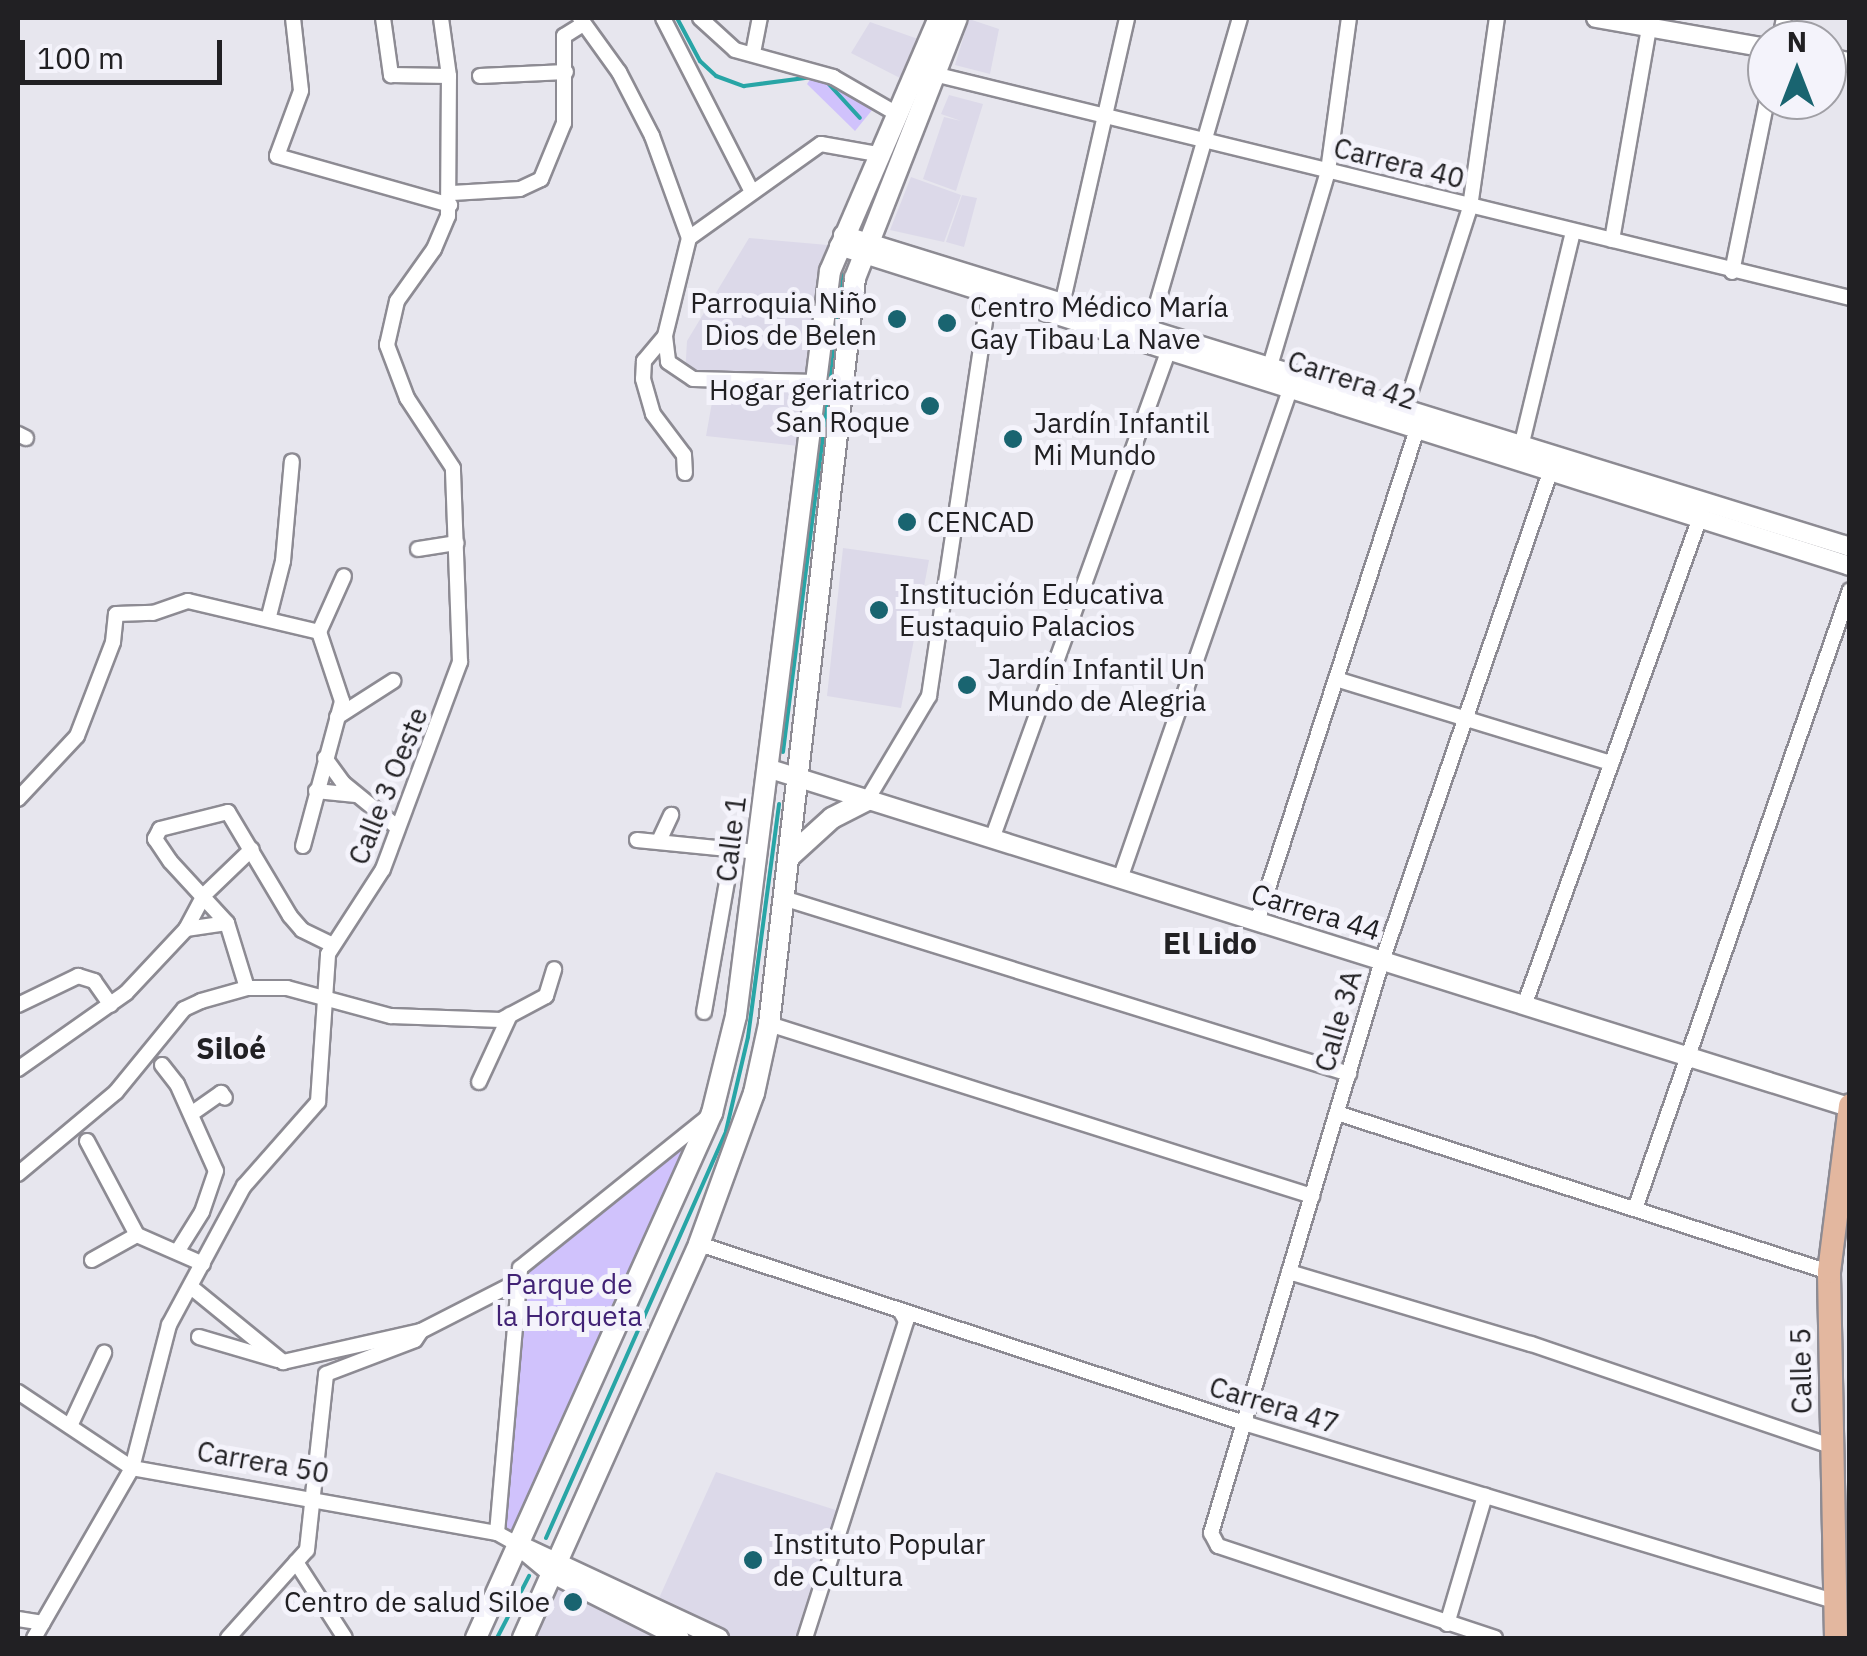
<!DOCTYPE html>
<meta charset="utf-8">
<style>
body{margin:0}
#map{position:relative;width:1867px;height:1656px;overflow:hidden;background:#e7e6ee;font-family:"IBM Plex Sans",sans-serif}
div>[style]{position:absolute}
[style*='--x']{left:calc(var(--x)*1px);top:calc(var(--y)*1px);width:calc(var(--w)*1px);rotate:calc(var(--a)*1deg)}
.built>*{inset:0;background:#dcd9e9}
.green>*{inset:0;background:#d0c2fc}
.stream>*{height:4px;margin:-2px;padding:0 2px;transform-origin:2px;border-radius:2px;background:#28a5a6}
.roads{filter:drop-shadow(2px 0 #8d8b93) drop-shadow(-2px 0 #8d8b93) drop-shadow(0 2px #8d8b93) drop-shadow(0 -2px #8d8b93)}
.minor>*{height:14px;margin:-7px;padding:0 7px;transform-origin:7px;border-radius:7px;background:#fff}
.tertiary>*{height:18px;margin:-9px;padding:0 9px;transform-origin:9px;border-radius:9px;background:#fff}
.secondary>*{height:20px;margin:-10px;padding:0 10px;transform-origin:10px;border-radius:10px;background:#fff}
.primary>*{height:22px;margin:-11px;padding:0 11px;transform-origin:11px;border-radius:11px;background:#e3b79f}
.dots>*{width:28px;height:28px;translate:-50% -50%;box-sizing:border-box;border:5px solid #f4f3fb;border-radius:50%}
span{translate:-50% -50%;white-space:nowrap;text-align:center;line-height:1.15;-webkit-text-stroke:10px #f4f3fb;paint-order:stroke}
.street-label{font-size:28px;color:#212023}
.poi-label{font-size:28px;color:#212023}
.right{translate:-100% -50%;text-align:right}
.left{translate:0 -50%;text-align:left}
.park-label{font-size:28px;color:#412275}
.neighbourhood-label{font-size:30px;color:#212023;font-weight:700}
.frame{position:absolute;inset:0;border:20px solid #212023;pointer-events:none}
.north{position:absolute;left:1747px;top:20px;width:100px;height:100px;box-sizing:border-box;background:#f4f3fb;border:2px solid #a09fa5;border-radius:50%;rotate:0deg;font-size:28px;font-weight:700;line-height:40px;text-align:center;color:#212023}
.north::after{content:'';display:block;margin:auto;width:35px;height:45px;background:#196470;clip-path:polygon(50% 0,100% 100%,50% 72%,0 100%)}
.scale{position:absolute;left:20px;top:40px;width:202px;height:45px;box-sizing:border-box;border:5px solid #212023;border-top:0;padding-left:12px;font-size:30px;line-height:35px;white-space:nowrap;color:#212023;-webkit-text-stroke:8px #f4f3fb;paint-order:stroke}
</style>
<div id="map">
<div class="built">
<i style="clip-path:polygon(969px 19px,999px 29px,990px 74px,955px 65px)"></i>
<i style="clip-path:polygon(870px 22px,918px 39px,900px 78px,851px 53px)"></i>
<i style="clip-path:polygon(949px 95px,983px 104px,956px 191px,923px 179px,944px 117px,961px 121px,941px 114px)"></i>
<i style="clip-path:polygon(911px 177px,961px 195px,944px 242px,890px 230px)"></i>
<i style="clip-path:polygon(962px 195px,977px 198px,964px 247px,946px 242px)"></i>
<i style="clip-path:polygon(749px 238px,839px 246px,808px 447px,706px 436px,716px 380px,685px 376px,687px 341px)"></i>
<i style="clip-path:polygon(843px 548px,929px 560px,901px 708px,827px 696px)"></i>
<i style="clip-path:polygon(716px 1472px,845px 1513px,805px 1638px,719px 1638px,655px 1607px)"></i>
<i style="clip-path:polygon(551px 1573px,680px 1638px,523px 1638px)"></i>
</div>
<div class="green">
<i style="clip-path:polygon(815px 72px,877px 104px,855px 131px,807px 84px)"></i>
<i style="clip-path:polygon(712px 1113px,517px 1544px,497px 1533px,520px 1268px)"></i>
</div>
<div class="stream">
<i style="--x:677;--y:18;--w:49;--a:61.9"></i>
<i style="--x:700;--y:61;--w:22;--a:43"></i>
<i style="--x:716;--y:76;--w:30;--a:20"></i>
<i style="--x:744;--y:86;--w:69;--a:-7.5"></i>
<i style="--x:826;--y:81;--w:50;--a:47.4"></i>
<i style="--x:783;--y:752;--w:481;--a:-82.8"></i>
<i style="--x:546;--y:1538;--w:445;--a:-66.1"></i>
<i style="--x:726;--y:1131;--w:97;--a:-76.8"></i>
<i style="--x:748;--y:1037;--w:235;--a:-82.4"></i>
<i style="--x:497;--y:1638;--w:70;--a:-62.7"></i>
</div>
<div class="roads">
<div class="minor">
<i style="--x:293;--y:18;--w:73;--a:83.7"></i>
<i style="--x:301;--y:91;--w:69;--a:110.3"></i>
<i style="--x:277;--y:156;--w:180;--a:15.8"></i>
<i style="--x:383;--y:18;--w:58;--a:82"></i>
<i style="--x:391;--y:75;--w:58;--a:1"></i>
<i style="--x:580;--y:18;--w:67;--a:54.2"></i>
<i style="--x:619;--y:72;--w:72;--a:62.7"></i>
<i style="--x:652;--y:136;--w:109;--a:70.1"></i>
<i style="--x:689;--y:238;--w:101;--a:103.8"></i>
<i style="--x:665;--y:336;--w:26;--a:83"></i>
<i style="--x:668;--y:362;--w:30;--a:34"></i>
<i style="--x:693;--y:379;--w:123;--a:1.4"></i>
<i style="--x:663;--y:18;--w:195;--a:62.9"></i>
<i style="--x:700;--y:18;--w:47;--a:42.4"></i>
<i style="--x:735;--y:50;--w:102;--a:15.4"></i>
<i style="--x:833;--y:77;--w:74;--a:30"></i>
<i style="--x:1780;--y:40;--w:22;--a:-80"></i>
<i style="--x:753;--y:53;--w:36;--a:-79"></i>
<i style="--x:938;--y:75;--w:939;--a:13.74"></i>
<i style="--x:480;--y:76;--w:86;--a:-2.7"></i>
<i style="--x:452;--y:193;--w:68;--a:-3.4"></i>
<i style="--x:520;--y:189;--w:23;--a:-25"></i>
<i style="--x:541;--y:179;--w:61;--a:-67.7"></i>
<i style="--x:564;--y:123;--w:87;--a:-90"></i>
<i style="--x:564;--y:36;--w:22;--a:-32"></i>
<i style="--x:689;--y:238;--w:162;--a:-35.5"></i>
<i style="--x:821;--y:144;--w:57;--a:10.1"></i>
<i style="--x:1612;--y:240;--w:216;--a:-80.1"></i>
<i style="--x:1732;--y:272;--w:176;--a:-78.5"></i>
<i style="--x:1061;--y:309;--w:298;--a:-77.2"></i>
<i style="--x:665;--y:336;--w:33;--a:130"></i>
<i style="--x:644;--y:361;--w:18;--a:93"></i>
<i style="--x:643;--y:379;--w:36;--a:74"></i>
<i style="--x:653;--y:414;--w:51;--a:52.9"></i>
<i style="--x:684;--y:455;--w:18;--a:87"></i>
<i style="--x:1147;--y:338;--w:333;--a:-73.8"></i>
<i style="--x:1267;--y:376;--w:214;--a:-73.4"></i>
<i style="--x:1328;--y:171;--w:154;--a:-82.2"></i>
<i style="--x:1402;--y:418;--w:222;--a:-72.1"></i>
<i style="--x:1470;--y:207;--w:191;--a:-81.9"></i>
<i style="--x:18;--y:434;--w:9;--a:27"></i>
<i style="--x:1519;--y:455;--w:229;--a:-76.4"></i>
<i style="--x:418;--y:549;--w:39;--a:-9"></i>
<i style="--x:269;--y:616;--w:57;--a:-75.7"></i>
<i style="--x:283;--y:561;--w:100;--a:-84.9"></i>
<i style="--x:1336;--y:679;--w:288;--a:17"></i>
<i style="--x:337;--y:717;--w:67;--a:-32.7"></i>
<i style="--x:325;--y:758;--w:31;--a:54"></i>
<i style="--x:343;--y:783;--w:70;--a:39.2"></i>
<i style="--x:316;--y:791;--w:40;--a:5.7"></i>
<i style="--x:18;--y:799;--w:86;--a:-46.9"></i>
<i style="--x:77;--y:736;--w:101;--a:-69"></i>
<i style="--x:113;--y:642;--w:28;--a:-84"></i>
<i style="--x:116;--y:614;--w:37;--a:-2"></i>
<i style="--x:153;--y:613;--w:37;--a:-19"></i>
<i style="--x:188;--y:601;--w:135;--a:13.3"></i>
<i style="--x:867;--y:800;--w:121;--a:-59.2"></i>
<i style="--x:929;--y:696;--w:414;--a:-81.5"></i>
<i style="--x:992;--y:839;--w:530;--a:-70.13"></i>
<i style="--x:637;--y:840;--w:122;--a:5.7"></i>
<i style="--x:659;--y:841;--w:29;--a:-65"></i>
<i style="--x:303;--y:846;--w:150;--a:-74.9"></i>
<i style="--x:342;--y:701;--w:73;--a:-108.4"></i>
<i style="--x:319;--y:632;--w:61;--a:-65.9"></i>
<i style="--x:1120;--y:879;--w:527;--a:-70.84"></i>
<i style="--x:783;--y:898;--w:593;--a:17.27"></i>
<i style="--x:1257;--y:922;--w:525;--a:-72.01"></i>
<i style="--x:186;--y:929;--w:41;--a:-8.3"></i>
<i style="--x:247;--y:988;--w:68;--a:-107.1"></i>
<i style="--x:227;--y:923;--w:84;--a:-132.6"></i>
<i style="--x:170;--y:861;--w:27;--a:-124"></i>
<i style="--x:155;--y:839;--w:11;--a:-63"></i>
<i style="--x:160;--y:829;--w:70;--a:-14"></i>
<i style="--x:228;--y:812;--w:121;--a:59.2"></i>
<i style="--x:290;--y:916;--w:18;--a:49"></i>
<i style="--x:302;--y:930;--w:34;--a:26"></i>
<i style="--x:18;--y:1005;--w:67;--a:-25.8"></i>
<i style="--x:78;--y:976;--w:17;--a:17"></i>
<i style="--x:94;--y:981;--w:29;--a:55"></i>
<i style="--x:1524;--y:1006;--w:525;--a:-70.18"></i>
<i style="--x:704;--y:1012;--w:167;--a:-80"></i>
<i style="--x:769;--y:1024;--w:570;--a:17.58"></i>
<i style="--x:162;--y:1065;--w:24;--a:52"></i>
<i style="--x:177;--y:1084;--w:95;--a:65.9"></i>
<i style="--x:216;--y:1171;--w:43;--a:108.9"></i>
<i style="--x:202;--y:1212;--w:47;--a:122"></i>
<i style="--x:18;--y:1069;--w:132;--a:-35.1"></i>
<i style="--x:126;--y:993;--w:88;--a:-46.8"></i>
<i style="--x:186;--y:929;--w:38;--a:-62"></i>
<i style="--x:204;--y:895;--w:66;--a:-43.8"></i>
<i style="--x:479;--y:1082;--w:74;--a:-65.2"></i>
<i style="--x:1337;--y:1113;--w:517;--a:17.91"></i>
<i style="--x:191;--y:1114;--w:37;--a:-35"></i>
<i style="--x:221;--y:1093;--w:6;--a:51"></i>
<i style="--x:87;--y:1141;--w:106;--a:62"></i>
<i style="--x:137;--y:1235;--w:72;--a:23.7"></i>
<i style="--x:18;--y:1174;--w:128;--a:-39.9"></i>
<i style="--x:116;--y:1092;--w:107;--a:-50.7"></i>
<i style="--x:184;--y:1009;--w:19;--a:-25"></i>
<i style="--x:201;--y:1001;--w:48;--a:-15.8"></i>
<i style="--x:247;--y:988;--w:40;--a:0"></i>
<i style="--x:287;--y:988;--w:108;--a:15.1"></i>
<i style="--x:391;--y:1016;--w:110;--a:2.1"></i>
<i style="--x:501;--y:1020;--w:51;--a:-28.1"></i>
<i style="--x:546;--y:996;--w:28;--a:-73"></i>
<i style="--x:1635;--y:1209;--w:655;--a:-70.85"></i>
<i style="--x:699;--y:1244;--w:574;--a:18.18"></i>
<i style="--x:1244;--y:1423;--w:619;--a:16.8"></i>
<i style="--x:92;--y:1260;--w:51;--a:-29.1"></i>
<i style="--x:1289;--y:1272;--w:252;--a:16.6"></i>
<i style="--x:1531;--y:1344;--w:319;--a:18.8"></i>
<i style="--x:191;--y:1287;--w:119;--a:39.2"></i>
<i style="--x:283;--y:1362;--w:141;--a:-12.7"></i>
<i style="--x:199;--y:1337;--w:81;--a:16.4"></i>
<i style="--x:18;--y:1392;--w:137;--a:33.7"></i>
<i style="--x:132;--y:1468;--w:371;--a:10.1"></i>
<i style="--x:497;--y:1533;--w:23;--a:29"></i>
<i style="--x:70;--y:1426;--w:81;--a:-65"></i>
<i style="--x:497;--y:1533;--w:266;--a:-85"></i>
<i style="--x:520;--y:1268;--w:243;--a:-38.8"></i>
<i style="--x:296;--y:1562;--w:90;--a:57.2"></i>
<i style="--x:18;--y:1619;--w:25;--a:9"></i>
<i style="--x:1447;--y:1624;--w:134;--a:-73.5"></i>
<i style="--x:34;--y:1638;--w:196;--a:-60"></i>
<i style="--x:132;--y:1468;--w:148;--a:-75.5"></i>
<i style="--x:169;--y:1325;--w:158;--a:-61.7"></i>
<i style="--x:244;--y:1186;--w:112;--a:-48.6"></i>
<i style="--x:318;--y:1102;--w:148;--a:-86.1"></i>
<i style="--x:328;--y:954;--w:101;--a:-57.1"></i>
<i style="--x:383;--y:869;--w:221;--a:-69.6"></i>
<i style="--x:460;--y:662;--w:194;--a:-92.1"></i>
<i style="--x:453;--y:468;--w:84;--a:-123.3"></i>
<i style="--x:407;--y:398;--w:57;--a:-110.7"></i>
<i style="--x:387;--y:345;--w:45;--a:-77.2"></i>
<i style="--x:397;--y:301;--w:64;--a:-54.6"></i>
<i style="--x:434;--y:249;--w:36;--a:-67"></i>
<i style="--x:448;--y:216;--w:140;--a:-89.6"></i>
<i style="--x:449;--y:76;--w:59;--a:-97.9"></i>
<i style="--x:228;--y:1638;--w:118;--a:-48.1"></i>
<i style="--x:307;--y:1550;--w:177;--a:-83.8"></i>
<i style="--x:326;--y:1374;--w:95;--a:-20.9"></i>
<i style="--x:415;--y:1340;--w:11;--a:-56"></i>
<i style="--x:421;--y:1331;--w:106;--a:-27.1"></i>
<i style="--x:805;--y:1638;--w:333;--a:-72.3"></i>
<i style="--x:906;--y:1321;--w:10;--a:-119"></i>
<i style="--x:1495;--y:1638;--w:292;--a:-161.6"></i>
<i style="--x:1218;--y:1546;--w:15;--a:-118"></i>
<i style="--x:1211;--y:1533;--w:597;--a:-73.36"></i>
<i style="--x:1382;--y:961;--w:529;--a:-71.02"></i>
</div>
<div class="tertiary">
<i style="--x:1596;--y:18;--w:174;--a:10"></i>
<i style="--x:1827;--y:58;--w:23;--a:10"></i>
<i style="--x:843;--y:235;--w:1054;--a:17.21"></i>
<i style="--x:839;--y:246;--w:1060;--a:17.56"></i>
<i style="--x:767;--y:768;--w:1134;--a:17.4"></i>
<i style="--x:517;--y:1544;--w:223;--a:25"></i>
<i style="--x:525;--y:1551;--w:34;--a:40"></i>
<i style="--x:551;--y:1573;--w:144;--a:26.7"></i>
</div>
<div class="secondary">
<i style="--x:788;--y:858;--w:59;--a:-42.3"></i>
<i style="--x:832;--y:818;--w:39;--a:-27"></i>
<i style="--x:476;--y:1638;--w:576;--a:-65.79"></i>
<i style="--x:712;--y:1113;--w:100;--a:-76.1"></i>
<i style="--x:736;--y:1016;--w:751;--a:-82.81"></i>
<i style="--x:830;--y:271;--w:275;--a:-66.7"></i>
<i style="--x:523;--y:1638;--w:432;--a:-65.9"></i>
<i style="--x:699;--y:1244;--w:161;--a:-70"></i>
<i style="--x:754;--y:1093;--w:71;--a:-77.7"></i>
<i style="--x:769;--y:1024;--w:751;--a:-83.42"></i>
<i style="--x:855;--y:278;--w:279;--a:-68.6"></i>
</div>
<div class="primary">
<i style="--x:1836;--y:1638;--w:366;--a:-91.1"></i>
<i style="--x:1829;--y:1272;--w:168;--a:-82.8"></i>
</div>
</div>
<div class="dots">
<i style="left:897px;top:319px;background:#196470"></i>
<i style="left:947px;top:323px;background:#196470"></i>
<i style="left:930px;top:406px;background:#196470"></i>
<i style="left:1013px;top:439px;background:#196470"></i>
<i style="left:907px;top:522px;background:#196470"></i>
<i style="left:879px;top:610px;background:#196470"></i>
<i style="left:967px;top:685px;background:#196470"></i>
<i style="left:753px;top:1560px;background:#196470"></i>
<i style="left:573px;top:1602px;background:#196470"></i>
</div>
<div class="street-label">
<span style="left:1399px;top:163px;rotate:14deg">Carrera 40</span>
<span style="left:1352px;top:380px;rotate:18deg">Carrera 42</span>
<span style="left:388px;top:786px;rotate:-68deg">Calle 3 Oeste</span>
<span style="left:731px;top:839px;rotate:-83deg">Calle 1</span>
<span style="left:1316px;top:912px;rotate:17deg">Carrera 44</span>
<span style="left:1338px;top:1021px;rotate:-74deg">Calle 3A</span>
<span style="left:1801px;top:1371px;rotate:-91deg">Calle 5</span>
<span style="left:1274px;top:1405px;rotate:17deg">Carrera 47</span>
<span style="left:263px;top:1462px;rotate:10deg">Carrera 50</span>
</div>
<div class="poi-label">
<span class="right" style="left:877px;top:319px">Parroquia Niño<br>Dios de Belen</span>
<span class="left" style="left:970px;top:323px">Centro Médico María<br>Gay Tibau La Nave</span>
<span class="right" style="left:910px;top:406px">Hogar geriatrico<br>San Roque</span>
<span class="left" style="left:1033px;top:439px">Jardín Infantil<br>Mi Mundo</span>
<span class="left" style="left:927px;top:522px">CENCAD</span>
<span class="left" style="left:899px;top:610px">Institución Educativa<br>Eustaquio Palacios</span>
<span class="left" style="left:987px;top:685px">Jardín Infantil Un<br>Mundo de Alegria</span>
<span class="left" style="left:773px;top:1560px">Instituto Popular<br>de Cultura</span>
<span class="right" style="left:550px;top:1602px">Centro de salud Siloe</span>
</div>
<div class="park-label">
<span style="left:569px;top:1300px">Parque de<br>la Horqueta</span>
</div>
<div class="neighbourhood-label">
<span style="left:1210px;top:943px">El Lido</span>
<span style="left:231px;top:1048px">Siloé</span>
</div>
<div class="frame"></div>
<div class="north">N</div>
<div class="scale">100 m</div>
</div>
